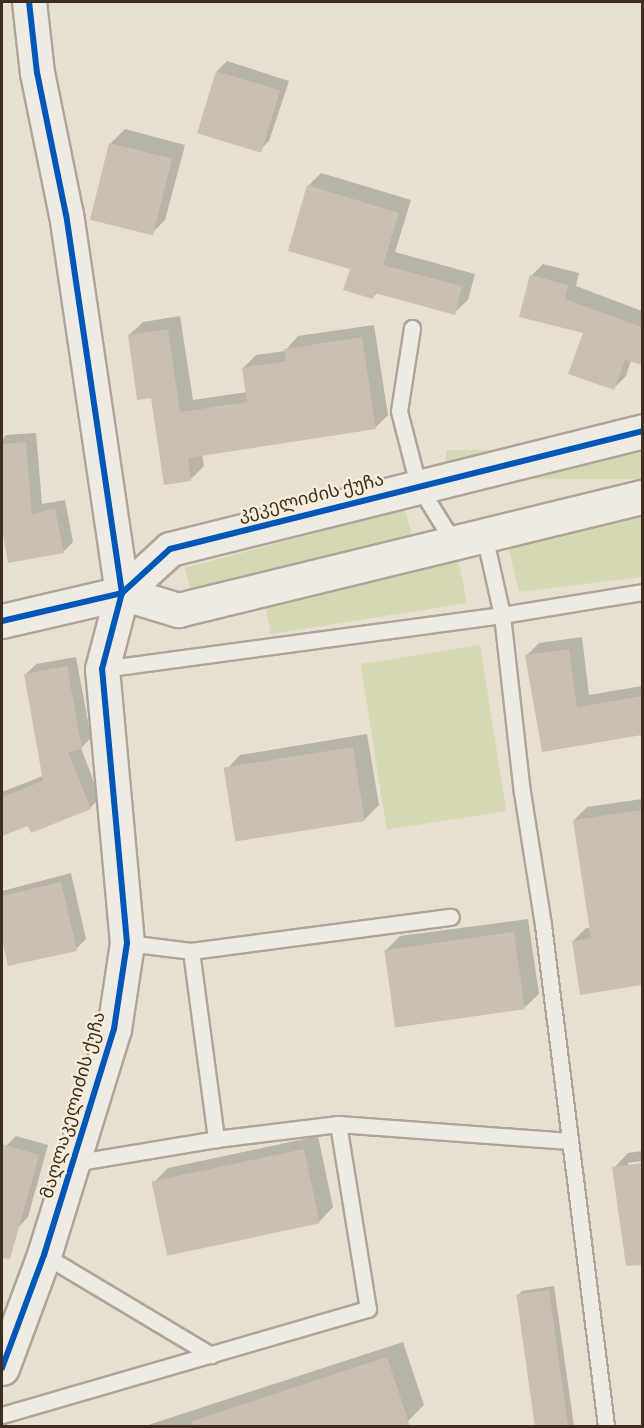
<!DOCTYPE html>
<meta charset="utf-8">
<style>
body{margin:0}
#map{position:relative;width:644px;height:1428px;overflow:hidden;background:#e7e0d1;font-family:Bitter,"Noto Sans Georgian",serif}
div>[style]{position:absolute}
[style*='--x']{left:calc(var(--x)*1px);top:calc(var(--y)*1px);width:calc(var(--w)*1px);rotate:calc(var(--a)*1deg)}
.green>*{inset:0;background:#d6d7b3;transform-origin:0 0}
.shadow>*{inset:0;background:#0003}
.building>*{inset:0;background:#cbbfb2;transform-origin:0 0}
.roads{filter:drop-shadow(2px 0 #ada599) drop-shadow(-2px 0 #ada599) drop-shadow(0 2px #ada599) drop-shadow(0 -2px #ada599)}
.service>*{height:15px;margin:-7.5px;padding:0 7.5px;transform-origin:7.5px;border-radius:7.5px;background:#efebe3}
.tertiary>*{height:33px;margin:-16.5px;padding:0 16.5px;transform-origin:16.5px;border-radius:16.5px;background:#efebe3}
.cycleway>*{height:6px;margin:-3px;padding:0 3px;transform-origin:3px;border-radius:3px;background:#0057b8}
span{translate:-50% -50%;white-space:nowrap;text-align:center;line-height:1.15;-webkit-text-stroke:4.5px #f7eed8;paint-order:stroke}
.street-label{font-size:18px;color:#3d2e20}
.frame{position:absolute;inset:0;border:3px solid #3d2e20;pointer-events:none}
</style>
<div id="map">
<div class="green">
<i style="left:642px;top:450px;width:29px;height:196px;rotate:90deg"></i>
<i style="left:405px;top:509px;width:28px;height:228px;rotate:75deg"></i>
<i style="clip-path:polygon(642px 514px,642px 577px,519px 592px,508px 546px)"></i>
<i style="clip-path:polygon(458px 558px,467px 603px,271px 634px,265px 603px)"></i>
<i style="left:480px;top:645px;width:168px;height:121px;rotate:81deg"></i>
</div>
<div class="shadow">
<i style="clip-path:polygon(227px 61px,289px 81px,269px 141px,259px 151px,217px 71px)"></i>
<i style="clip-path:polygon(125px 129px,185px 145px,165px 220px,151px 234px,111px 143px)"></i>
<i style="clip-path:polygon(321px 173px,411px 200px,395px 252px,475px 274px,468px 300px,454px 313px,378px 292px,373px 297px,352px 268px,308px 186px)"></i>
<i style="clip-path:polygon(543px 264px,579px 273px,576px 286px,642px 311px,642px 363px,631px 360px,626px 376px,613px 389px,585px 332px,531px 276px)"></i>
<i style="clip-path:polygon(180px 316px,193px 400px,247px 392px,243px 368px,256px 355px,285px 351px,298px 336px,374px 325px,388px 415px,375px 428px,202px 454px,204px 466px,191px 479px,152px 396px,129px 335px,143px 322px)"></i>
<i style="clip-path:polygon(36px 433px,42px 504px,65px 500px,73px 542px,63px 552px,9px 562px,2px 521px,2px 440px,6px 435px)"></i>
<i style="clip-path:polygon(582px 637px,589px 695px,642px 686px,642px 734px,544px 750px,527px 655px,539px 643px)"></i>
<i style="clip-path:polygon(76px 657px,91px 738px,81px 748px,100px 798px,90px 808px,28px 824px,2px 834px,2px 792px,43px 776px,26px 674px,36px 664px)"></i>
<i style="clip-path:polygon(367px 734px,379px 805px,364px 820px,226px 770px,240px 755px)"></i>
<i style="clip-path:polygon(642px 799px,642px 984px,581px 993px,573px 941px,586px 928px,591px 928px,574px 820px,587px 807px)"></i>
<i style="clip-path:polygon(71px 873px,86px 939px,76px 949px,9px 965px,2px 933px,2px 891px)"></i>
<i style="clip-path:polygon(528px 919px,539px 994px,524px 1008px,386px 950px,400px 936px)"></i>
<i style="clip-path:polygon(16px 1136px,48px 1145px,28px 1217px,18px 1228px,2px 1223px,2px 1163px,6px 1146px)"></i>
<i style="clip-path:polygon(318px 1136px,333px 1207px,319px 1222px,154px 1182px,168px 1168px)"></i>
<i style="clip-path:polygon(642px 1151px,642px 1161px,628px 1163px,628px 1167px,642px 1165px,642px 1240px,624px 1242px,614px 1168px,628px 1153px)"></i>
<i style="clip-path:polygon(554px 1286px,574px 1426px,536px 1426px,517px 1296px,522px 1291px)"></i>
<i style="clip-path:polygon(403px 1342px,424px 1405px,408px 1421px,391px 1426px,145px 1426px)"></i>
</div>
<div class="building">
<i style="left:216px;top:71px;width:67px;height:65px;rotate:17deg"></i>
<i style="left:109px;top:143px;width:65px;height:79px;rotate:14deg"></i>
<i style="clip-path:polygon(307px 185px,399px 213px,383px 265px,462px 286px,455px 315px,375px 293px,373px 299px,343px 290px,350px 269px,288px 251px)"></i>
<i style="clip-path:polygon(530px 275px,568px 285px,565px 299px,642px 327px,642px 365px,625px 360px,614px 390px,568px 374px,583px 333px,519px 317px)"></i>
<i style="clip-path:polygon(168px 329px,180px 412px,247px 402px,242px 368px,286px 361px,284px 349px,362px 337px,376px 429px,188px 458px,191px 481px,164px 485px,151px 398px,137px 400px,128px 335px)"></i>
<i style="clip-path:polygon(26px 442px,32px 514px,55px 509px,64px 553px,8px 563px,2px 529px,2px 444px)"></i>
<i style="clip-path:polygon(569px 649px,577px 707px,642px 696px,642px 735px,542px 752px,525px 655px)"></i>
<i style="clip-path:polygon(67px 666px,82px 749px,68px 752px,91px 809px,31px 833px,28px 826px,2px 836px,2px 797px,43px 781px,24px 674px)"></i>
<i style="left:353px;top:747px;width:75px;height:131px;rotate:81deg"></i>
<i style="clip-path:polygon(642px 810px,642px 985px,580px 995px,572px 941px,591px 938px,573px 820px)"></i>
<i style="clip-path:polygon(61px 882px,77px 951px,8px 966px,2px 940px,2px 896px)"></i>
<i style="left:514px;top:932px;width:78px;height:131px;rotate:82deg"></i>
<i style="clip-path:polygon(2px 1144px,39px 1155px,10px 1259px,2px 1258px)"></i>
<i style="left:304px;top:1149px;width:76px;height:156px;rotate:78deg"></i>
<i style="clip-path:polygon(642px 1163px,642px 1265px,626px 1266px,612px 1167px)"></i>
<i style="left:549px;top:1290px;width:137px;height:33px;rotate:82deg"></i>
<i style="clip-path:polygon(387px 1357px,410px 1426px,193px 1426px,192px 1421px)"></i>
</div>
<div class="roads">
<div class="service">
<i style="--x:412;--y:328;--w:84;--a:98.9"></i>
<i style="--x:399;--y:411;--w:76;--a:75.6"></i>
<i style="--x:418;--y:485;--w:68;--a:58.2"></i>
<i style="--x:484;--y:535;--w:82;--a:77.3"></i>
<i style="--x:502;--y:615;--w:178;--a:83.6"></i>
<i style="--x:522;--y:792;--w:135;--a:81"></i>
<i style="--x:543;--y:925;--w:505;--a:82.83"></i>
<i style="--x:102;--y:669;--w:404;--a:-7.7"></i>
<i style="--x:502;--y:615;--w:142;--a:-9.3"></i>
<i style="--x:127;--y:943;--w:64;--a:7.1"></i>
<i style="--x:191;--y:951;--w:262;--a:-7.5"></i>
<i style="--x:191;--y:951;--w:190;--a:82.4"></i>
<i style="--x:73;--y:1163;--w:145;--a:-9.5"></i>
<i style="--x:216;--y:1139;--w:123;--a:-7"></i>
<i style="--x:338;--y:1124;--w:232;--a:4.2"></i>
<i style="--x:44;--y:1255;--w:195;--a:30.9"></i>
<i style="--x:2;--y:1415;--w:381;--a:-16.2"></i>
<i style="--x:368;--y:1309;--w:187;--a:-99.2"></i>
</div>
<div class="tertiary">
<i style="--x:122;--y:593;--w:59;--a:16.9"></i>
<i style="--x:178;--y:610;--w:478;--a:-13.7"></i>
<i style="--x:2;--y:621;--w:123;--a:-13.1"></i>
<i style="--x:122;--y:593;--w:65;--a:-42.5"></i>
<i style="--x:170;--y:549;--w:487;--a:-14"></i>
<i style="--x:2;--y:1368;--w:121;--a:-69.6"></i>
<i style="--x:44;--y:1255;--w:237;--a:-72.8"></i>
<i style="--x:114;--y:1029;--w:87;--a:-81.4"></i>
<i style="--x:127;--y:943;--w:275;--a:-95.2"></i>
<i style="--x:102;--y:669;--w:79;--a:-75.3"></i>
<i style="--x:122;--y:593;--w:382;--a:-98.4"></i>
<i style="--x:66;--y:215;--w:145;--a:-101.5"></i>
<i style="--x:37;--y:73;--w:71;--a:-96.4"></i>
</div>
</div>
<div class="cycleway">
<i style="--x:2;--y:621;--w:123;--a:-13.1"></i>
<i style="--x:122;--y:593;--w:65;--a:-42.5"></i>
<i style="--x:170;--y:549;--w:487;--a:-14"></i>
<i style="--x:2;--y:1368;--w:121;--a:-69.6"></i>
<i style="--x:44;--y:1255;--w:237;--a:-72.8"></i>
<i style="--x:114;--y:1029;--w:87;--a:-81.4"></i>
<i style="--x:127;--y:943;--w:275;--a:-95.2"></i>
<i style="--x:102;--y:669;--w:79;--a:-75.3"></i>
<i style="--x:122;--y:593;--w:382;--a:-98.4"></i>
<i style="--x:66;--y:215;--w:145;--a:-101.5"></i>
<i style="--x:37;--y:73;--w:71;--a:-96.4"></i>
</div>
<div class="street-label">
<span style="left:311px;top:497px;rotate:-14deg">კეკელიძის ქუჩა</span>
<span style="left:73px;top:1105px;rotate:-74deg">მაღლაკელიძის ქუჩა</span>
</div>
<div class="frame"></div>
</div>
